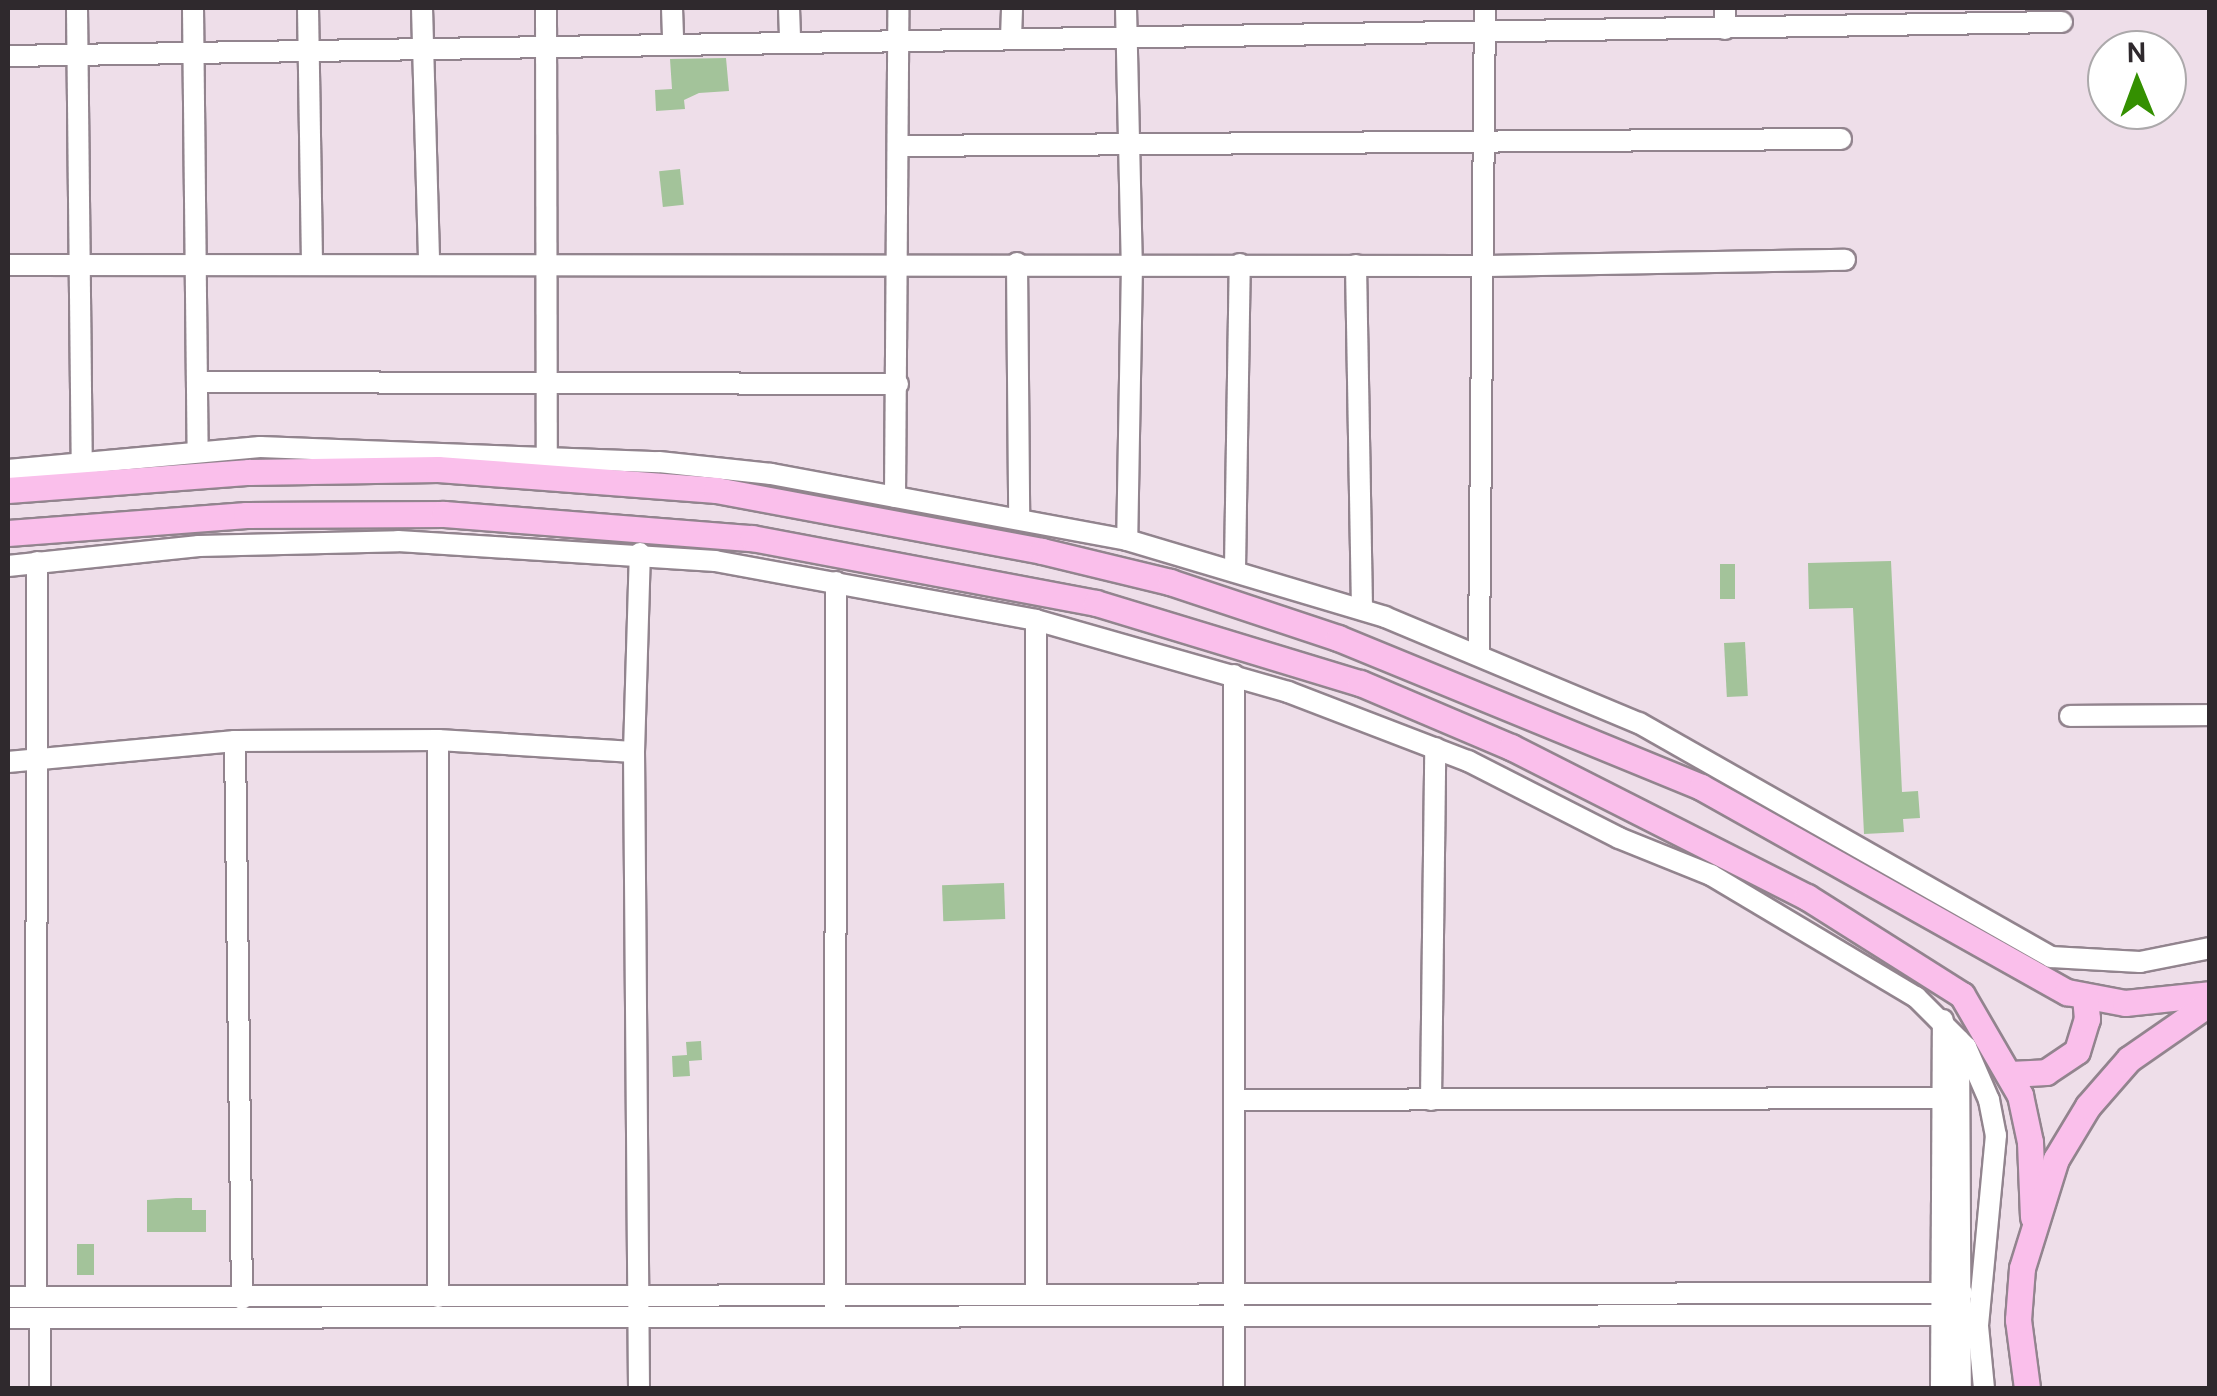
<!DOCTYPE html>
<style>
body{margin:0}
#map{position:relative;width:2217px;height:1396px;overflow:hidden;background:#eedee9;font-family:Cabin,sans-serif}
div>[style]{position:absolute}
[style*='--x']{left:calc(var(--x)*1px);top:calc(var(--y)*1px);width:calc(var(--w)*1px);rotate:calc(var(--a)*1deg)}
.building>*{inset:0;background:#a3c39a;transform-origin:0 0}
.roads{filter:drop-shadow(2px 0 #92848e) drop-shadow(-2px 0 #92848e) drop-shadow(0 2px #92848e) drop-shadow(0 -2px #92848e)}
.minor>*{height:20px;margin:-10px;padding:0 10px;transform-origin:10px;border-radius:10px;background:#fff}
.major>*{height:25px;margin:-12.5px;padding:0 12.5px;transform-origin:12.5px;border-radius:12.5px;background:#fabfeb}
span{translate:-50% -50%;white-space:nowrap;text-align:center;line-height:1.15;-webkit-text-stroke:8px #fff;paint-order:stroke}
.frame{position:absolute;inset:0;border:10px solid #2f292d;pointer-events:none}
.north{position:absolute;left:2087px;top:30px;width:100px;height:100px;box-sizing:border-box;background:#fff;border:2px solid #aca9ab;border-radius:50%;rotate:359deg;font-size:28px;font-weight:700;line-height:40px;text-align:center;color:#2f292d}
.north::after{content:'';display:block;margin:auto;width:35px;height:45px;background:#349001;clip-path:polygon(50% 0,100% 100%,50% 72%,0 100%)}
</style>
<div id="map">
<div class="building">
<i style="clip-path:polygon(726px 58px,729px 91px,699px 93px,684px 100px,685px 109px,656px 111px,655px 90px,672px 89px,670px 59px)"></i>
<i style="left:680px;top:169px;width:36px;height:21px;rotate:84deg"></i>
<i style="clip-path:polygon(1891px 561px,1902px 792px,1918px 791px,1920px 818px,1903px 819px,1904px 832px,1864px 834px,1853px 608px,1809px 609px,1808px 563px)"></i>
<i style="left:1720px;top:564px;width:15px;height:35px"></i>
<i style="left:1745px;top:642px;width:54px;height:21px;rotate:87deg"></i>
<i style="left:1004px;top:883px;width:36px;height:62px;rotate:88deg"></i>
<i style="clip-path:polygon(701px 1041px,702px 1060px,689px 1061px,690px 1076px,673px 1077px,672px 1056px,687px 1055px,686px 1042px)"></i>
<i style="clip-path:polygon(176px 1198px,192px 1198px,192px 1210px,206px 1210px,206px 1232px,147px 1232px,147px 1200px)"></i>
<i style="left:94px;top:1244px;width:31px;height:17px;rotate:90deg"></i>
</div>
<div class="roads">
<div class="minor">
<i style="--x:77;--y:8;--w:454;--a:89.4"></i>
<i style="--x:193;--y:8;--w:444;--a:89.4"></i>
<i style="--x:308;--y:8;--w:255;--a:89.1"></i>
<i style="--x:422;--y:8;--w:255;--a:88.4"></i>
<i style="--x:546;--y:8;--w:447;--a:89.9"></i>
<i style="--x:672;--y:8;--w:34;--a:88"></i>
<i style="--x:789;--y:8;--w:32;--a:88"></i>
<i style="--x:1126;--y:8;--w:256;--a:88.7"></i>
<i style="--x:1132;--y:264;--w:276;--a:91"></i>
<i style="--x:1725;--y:8;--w:21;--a:90"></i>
<i style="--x:1011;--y:38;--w:30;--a:-88"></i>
<i style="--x:8;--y:56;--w:2054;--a:-0.95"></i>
<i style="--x:899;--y:146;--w:942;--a:-0.43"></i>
<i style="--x:1017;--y:263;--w:254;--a:89.5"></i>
<i style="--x:8;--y:265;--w:1479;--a:0.04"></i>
<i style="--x:1487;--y:266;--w:358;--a:-1"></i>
<i style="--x:1356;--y:265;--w:344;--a:89"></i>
<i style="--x:198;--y:382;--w:700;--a:0.16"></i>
<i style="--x:8;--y:470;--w:253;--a:-5.2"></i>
<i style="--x:260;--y:447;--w:399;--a:2.2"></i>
<i style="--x:659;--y:462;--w:113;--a:6.1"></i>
<i style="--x:771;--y:474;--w:362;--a:10.5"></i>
<i style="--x:1127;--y:540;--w:269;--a:16.6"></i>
<i style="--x:1385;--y:617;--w:275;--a:22.7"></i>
<i style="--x:1639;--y:723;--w:474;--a:29.6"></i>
<i style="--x:2051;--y:957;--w:89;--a:3.2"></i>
<i style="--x:2140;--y:962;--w:71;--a:-11.3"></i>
<i style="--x:895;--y:497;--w:489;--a:-89.6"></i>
<i style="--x:8;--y:566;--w:192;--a:-6"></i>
<i style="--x:199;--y:546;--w:199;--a:-1.4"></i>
<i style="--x:398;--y:541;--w:318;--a:3.6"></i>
<i style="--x:715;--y:561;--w:326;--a:10.4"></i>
<i style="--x:1036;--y:620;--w:262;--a:15.9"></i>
<i style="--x:1288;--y:692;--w:193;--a:21"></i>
<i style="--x:1468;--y:761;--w:169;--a:27"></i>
<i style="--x:1619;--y:838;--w:99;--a:21.9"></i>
<i style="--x:1711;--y:875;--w:239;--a:30.8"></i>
<i style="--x:1916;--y:997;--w:71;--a:45"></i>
<i style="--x:1966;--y:1047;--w:58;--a:66.5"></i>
<i style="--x:1989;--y:1100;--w:36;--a:79"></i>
<i style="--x:1996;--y:1135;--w:192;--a:95.4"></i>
<i style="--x:1978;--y:1326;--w:62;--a:84.5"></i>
<i style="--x:1235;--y:568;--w:304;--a:-89.1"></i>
<i style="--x:1479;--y:651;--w:643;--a:-89.47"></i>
<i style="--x:1234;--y:675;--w:713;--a:90"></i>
<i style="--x:2070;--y:716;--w:140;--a:-0.4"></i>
<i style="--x:235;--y:741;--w:558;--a:89.28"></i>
<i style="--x:8;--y:762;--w:228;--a:-5.3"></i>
<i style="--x:235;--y:741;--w:203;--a:-0.3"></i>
<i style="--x:438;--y:740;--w:196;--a:3.5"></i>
<i style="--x:1959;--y:1040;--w:348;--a:89.7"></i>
<i style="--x:1234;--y:1100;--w:707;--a:-0.16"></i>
<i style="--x:1431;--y:1100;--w:352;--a:-89.3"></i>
<i style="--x:1036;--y:1294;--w:674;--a:-90"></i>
<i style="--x:8;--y:1297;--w:1954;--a:-0.12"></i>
<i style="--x:36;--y:1297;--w:735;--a:-89.92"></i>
<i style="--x:438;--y:1297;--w:557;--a:-90"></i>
<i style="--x:835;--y:1308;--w:726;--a:-89.92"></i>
<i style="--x:8;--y:1318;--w:1954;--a:-0.09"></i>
<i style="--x:40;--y:1318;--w:70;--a:90"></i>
<i style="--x:639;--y:1388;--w:636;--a:-90.45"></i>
<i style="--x:634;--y:752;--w:199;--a:-88.3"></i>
<i style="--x:1941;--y:1388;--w:368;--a:-89.7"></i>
</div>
<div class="major">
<i style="--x:8;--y:490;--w:242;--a:-4.3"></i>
<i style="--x:249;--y:472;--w:189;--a:-0.9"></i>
<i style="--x:438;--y:469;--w:279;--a:4.3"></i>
<i style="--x:716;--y:490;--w:332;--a:10.6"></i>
<i style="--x:1042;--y:551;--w:132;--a:13.6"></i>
<i style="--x:1170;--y:582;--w:177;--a:18.4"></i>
<i style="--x:1338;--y:638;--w:392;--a:22.3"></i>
<i style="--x:1701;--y:787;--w:420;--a:29.3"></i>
<i style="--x:2067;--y:992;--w:59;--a:10.7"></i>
<i style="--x:2125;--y:1003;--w:85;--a:-6"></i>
<i style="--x:8;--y:533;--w:239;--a:-4.3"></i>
<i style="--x:246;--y:515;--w:198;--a:-0.3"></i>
<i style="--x:444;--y:514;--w:309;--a:4.5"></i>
<i style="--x:752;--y:538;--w:350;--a:10.7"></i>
<i style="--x:1096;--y:603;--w:276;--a:16.9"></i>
<i style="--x:1360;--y:683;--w:164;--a:23"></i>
<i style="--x:1511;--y:747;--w:332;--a:26.9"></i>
<i style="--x:1807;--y:897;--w:183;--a:32.3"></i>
<i style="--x:1962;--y:995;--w:116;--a:59.9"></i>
<i style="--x:2020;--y:1095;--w:48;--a:78"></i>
<i style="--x:2030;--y:1142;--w:75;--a:87.7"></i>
<i style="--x:2010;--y:1074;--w:36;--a:-3"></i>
<i style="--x:2046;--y:1072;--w:37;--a:-34"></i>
<i style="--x:2077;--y:1051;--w:34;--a:-73"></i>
<i style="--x:2087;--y:1019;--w:22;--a:-95"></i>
<i style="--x:2027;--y:1388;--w:69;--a:-97.5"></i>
<i style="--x:2018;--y:1320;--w:52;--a:-85.6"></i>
<i style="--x:2022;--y:1268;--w:114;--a:-72.7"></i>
<i style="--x:2056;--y:1159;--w:62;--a:-58.9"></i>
<i style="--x:2088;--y:1106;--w:62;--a:-48.9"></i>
<i style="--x:2129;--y:1059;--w:98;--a:-34.7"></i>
</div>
</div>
<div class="frame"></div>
<div class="north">N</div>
</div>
